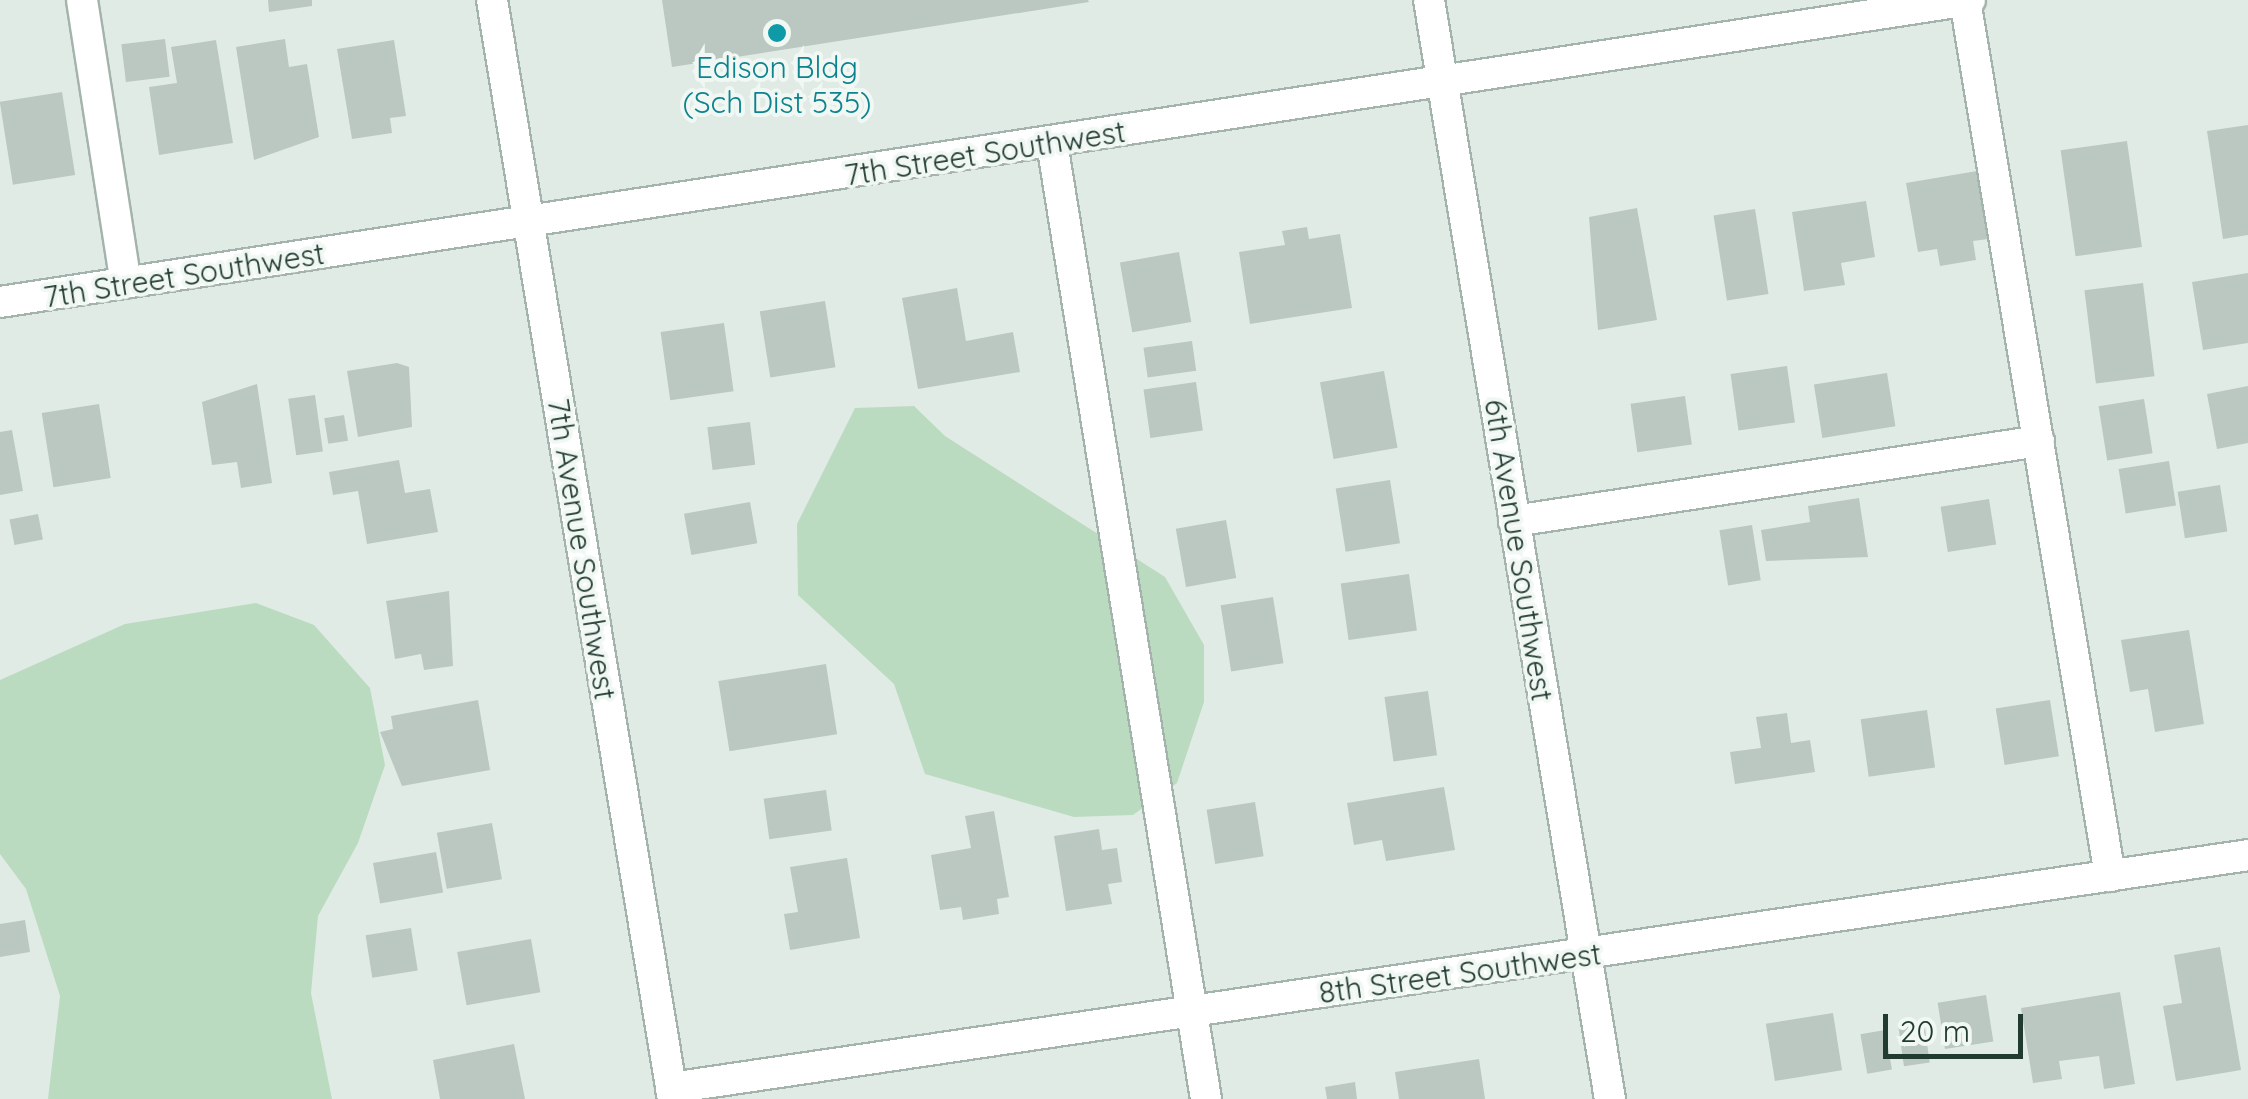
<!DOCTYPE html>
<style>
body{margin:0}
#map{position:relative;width:2248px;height:1099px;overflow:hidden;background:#e1ebe5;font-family:Quicksand,sans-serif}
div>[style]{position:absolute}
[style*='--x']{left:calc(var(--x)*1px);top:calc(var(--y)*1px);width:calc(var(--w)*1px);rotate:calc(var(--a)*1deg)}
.green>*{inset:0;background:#bbdbc0}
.building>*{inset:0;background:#bac8c1;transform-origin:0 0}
.roads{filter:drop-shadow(2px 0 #a4b3ab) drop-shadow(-2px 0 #a4b3ab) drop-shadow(0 2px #a4b3ab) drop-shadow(0 -2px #a4b3ab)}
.minor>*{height:30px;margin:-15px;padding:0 15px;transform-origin:15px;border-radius:15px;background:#fff}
.dots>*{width:28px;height:28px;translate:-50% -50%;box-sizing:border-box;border:5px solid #f1f8f4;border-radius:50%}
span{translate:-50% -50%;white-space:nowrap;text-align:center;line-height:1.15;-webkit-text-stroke:8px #f1f8f4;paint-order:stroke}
.culture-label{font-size:30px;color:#0d838f}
.street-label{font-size:30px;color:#223b31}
.scale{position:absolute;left:1883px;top:1014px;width:140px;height:45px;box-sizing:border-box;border:5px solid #223b31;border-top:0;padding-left:12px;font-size:30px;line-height:35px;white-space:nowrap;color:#223b31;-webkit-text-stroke:8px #f1f8f4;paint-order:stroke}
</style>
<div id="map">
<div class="green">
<i style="clip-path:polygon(914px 406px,945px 436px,1165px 577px,1204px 645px,1204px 702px,1177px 783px,1133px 815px,1074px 817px,925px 774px,894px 684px,798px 595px,797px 524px,855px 408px)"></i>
<i style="clip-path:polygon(256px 603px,314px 625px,370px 688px,385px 765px,358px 843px,318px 916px,311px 993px,332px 1099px,48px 1099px,60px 996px,26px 889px,0 854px,0 680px,125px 624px)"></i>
</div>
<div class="building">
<i style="clip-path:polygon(268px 0,312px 0,312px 6px,269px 12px)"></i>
<i style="clip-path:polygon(662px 0,1088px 0,1089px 2px,672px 67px)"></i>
<i style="left:165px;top:39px;width:38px;height:44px;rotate:83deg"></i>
<i style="clip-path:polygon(285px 39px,289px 67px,307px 64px,319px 137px,254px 160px,236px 47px)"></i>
<i style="clip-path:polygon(216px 40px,233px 143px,159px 155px,149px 87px,177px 83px,171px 47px)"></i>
<i style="clip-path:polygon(394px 40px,406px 116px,390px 118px,392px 133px,352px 139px,337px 49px)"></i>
<i style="left:62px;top:92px;width:84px;height:63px;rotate:81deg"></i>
<i style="clip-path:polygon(2248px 125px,2248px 235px,2223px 239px,2207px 131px)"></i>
<i style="left:2127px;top:141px;width:107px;height:67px;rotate:82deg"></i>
<i style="clip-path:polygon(1977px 171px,1988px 239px,1973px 241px,1976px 260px,1940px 266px,1937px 249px,1918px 252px,1906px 183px)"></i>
<i style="clip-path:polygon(1866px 201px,1875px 257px,1841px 263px,1845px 285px,1804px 291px,1792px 212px)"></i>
<i style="clip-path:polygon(1637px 208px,1657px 320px,1598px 330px,1589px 217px)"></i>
<i style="left:1755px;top:209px;width:86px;height:42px;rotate:81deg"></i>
<i style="clip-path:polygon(1307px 227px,1309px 239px,1340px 234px,1352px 308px,1250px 324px,1239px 252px,1285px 245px,1282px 231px)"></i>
<i style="left:1179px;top:252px;width:71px;height:60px;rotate:80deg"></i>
<i style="clip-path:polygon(2248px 273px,2248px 343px,2203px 350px,2192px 282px)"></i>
<i style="left:2143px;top:283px;width:94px;height:59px;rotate:83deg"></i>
<i style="clip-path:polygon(957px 288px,966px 341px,1013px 332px,1020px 372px,918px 389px,902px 298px)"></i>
<i style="left:825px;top:301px;width:67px;height:66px;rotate:81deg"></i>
<i style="left:724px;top:323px;width:69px;height:64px;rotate:82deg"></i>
<i style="left:1192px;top:341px;width:30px;height:49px;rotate:82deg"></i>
<i style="clip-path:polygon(397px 363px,409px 367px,412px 427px,358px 437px,347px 371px)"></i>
<i style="left:1787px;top:366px;width:57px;height:57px;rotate:82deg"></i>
<i style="left:1384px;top:371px;width:78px;height:65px;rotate:80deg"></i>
<i style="left:1887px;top:373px;width:54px;height:74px;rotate:81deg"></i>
<i style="left:1196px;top:382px;width:49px;height:53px;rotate:82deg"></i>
<i style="clip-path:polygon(257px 384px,272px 483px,241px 488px,237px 462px,212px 465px,202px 402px)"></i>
<i style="clip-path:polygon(2248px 386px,2248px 443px,2217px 449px,2207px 394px)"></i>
<i style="left:315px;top:395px;width:57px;height:27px;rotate:82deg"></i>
<i style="left:1685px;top:396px;width:49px;height:55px;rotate:82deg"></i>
<i style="left:2144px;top:399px;width:55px;height:46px;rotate:81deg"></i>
<i style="left:99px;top:404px;width:75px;height:58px;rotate:81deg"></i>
<i style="left:344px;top:415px;width:26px;height:20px;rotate:81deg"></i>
<i style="left:750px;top:422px;width:43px;height:43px;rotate:83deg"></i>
<i style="clip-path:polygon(12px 430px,23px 491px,0 495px,0 432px)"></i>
<i style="clip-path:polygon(399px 460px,405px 493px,430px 489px,438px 532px,367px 544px,358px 491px,333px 495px,329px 472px)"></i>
<i style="left:2169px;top:461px;width:45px;height:51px;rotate:81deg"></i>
<i style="left:1390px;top:480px;width:64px;height:55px;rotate:81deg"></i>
<i style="left:2220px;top:485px;width:47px;height:43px;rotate:81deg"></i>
<i style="clip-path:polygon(1859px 498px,1868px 557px,1766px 561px,1761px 530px,1810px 522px,1808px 506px)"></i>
<i style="left:1989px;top:499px;width:46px;height:49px;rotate:81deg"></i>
<i style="left:750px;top:502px;width:42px;height:67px;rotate:80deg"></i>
<i style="left:38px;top:514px;width:26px;height:29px;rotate:79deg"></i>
<i style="left:1226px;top:520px;width:59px;height:51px;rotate:80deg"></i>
<i style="left:1752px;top:525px;width:56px;height:33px;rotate:81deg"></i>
<i style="left:1409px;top:574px;width:57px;height:69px;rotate:82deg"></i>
<i style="clip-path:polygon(449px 591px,453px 666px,424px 670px,421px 654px,395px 659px,386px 601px)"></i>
<i style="left:1273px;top:597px;width:67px;height:53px;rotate:81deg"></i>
<i style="clip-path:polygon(2189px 630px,2204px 724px,2155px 732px,2148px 689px,2130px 692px,2121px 640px)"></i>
<i style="left:826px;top:664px;width:71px;height:109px;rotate:81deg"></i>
<i style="left:1428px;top:691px;width:65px;height:44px;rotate:82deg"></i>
<i style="clip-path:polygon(478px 700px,490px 770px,402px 786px,380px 732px,393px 729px,391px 716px)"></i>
<i style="left:2050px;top:700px;width:57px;height:55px;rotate:81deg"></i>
<i style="left:1927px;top:710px;width:58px;height:67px;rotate:82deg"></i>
<i style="clip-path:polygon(1787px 713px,1791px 743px,1810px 740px,1815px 772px,1735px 784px,1730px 752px,1761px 748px,1756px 717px)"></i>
<i style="clip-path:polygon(1444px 787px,1455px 850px,1386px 861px,1382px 840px,1354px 845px,1347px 803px)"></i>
<i style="left:826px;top:790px;width:41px;height:63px;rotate:82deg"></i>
<i style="left:1255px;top:802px;width:55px;height:49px;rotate:81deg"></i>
<i style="clip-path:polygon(994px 811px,1009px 897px,997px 899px,999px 914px,963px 920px,961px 907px,940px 910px,931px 855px,971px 848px,965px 816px)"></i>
<i style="left:492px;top:823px;width:57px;height:56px;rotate:80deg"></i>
<i style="clip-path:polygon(1099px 829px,1102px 850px,1117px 848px,1122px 882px,1108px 884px,1112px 904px,1066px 911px,1054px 836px)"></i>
<i style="left:436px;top:852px;width:41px;height:64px;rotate:80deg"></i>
<i style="clip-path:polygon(847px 858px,860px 938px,790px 950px,784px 914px,798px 912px,790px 867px)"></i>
<i style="clip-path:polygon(25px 920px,30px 952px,0 957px,0 924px)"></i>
<i style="left:411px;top:928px;width:43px;height:46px;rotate:81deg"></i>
<i style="left:531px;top:939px;width:54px;height:75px;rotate:80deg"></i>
<i style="clip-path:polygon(2220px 947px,2241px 1070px,2176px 1081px,2163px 1006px,2182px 1003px,2174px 955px)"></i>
<i style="clip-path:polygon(2120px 992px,2135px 1084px,2104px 1089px,2099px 1056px,2059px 1061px,2062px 1079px,2033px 1083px,2021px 1008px)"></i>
<i style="left:1986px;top:995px;width:47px;height:49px;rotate:81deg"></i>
<i style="left:1833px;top:1013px;width:58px;height:68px;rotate:81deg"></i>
<i style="left:1924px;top:1022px;width:41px;height:26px;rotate:82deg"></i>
<i style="left:1885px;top:1030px;width:40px;height:25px;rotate:80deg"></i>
<i style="clip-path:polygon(514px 1044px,525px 1099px,440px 1099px,433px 1060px)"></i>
<i style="clip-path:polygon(1479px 1059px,1485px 1099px,1399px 1099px,1395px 1072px)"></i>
<i style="clip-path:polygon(1355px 1082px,1357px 1099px,1327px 1099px,1325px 1087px)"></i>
</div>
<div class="roads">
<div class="minor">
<i style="--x:82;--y:0;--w:286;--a:81.2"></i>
<i style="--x:492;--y:0;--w:1114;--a:80.65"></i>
<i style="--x:1429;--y:0;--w:1114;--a:80.65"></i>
<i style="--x:1965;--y:0;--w:888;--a:80.6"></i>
<i style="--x:1052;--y:143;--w:968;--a:80.85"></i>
<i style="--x:0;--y:302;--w:1993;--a:-8.72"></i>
<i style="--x:1514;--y:521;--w:531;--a:-8.66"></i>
<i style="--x:671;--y:1088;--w:1594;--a:-8.4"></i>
</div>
</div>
<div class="dots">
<i style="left:777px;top:33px;background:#0f9aa8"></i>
</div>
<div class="culture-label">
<span style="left:777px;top:84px">Edison Bldg<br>(Sch Dist 535)</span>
</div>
<div class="street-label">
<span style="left:985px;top:153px;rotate:-9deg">7th Street Southwest</span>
<span style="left:184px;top:275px;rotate:-9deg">7th Street Southwest</span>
<span style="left:582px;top:549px;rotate:81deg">7th Avenue Southwest</span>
<span style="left:1519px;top:550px;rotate:81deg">6th Avenue Southwest</span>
<span style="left:1460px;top:973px;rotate:-8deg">8th Street Southwest</span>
</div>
<div class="scale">20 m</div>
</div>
